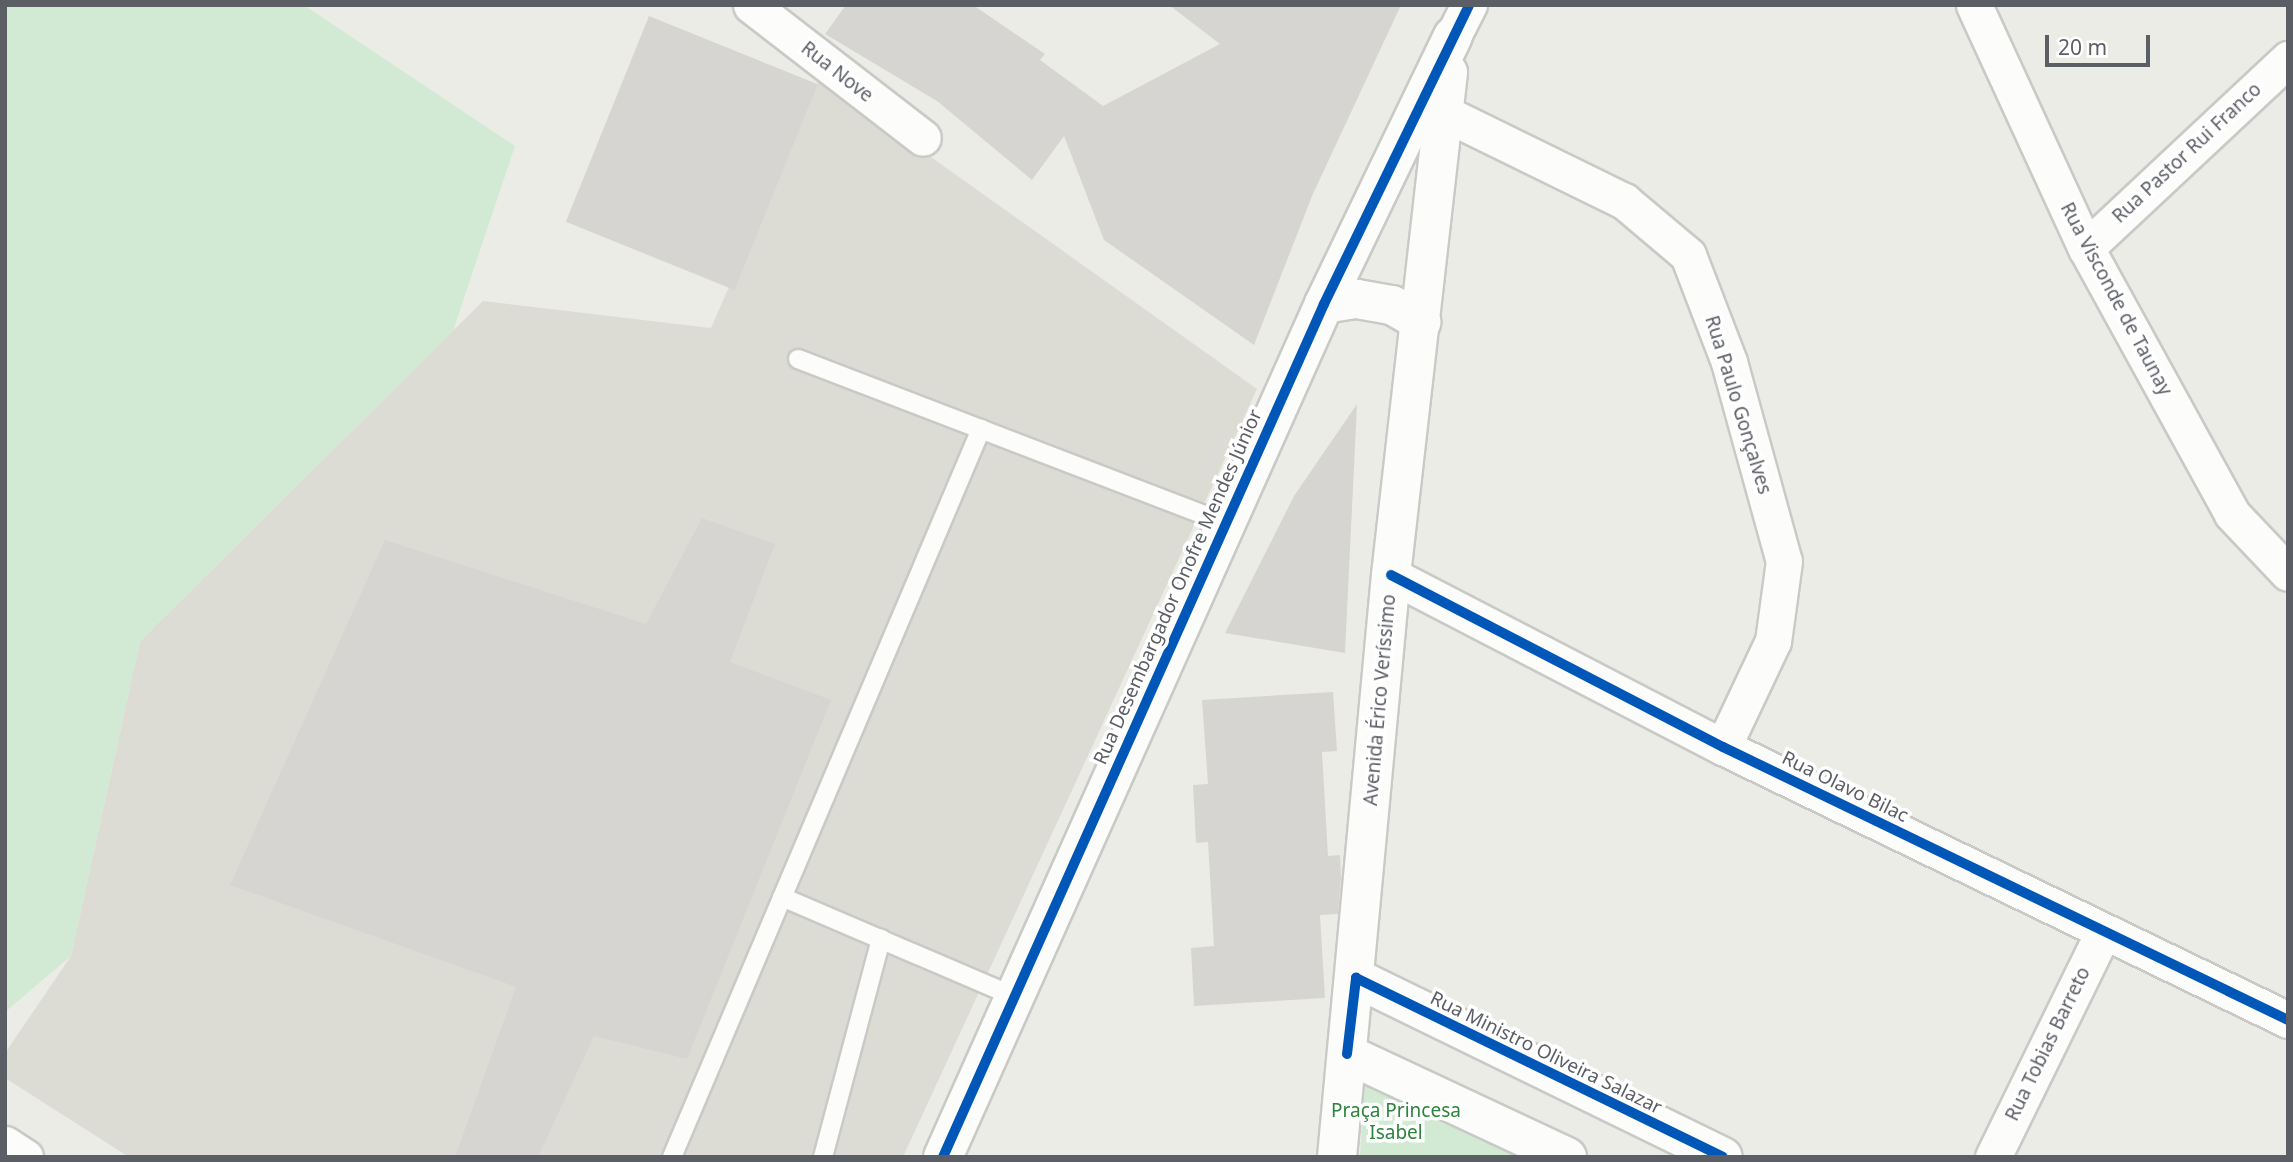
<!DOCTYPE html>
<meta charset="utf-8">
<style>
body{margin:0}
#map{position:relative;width:2293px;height:1162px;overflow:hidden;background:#ecece6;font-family:"Noto Sans",sans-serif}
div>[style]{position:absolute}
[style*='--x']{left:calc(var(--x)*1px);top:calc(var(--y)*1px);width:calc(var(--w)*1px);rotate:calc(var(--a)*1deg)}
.education>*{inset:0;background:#dddcd4}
.green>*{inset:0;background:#d2ead3}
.building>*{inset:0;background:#d6d5d1;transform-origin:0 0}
.roads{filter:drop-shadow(2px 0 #c9cac8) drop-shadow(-2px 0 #c9cac8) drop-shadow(0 2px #c9cac8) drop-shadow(0 -2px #c9cac8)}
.service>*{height:18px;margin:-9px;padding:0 9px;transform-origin:9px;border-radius:9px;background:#fcfcfb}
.minor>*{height:35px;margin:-17.5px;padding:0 17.5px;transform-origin:17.5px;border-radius:17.5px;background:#fcfcfb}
.tertiary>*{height:38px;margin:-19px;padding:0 19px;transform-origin:19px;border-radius:19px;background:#fcfcfb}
.cycleway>*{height:10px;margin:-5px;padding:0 5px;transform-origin:5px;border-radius:5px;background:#0057b8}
span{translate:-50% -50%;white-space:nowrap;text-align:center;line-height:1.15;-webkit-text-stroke:7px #fff;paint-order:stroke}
.street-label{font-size:19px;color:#5b5e65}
.park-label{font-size:19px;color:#2c843c}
.frame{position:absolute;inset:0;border:7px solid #5b5e65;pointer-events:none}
.scale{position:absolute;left:2045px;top:35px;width:105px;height:32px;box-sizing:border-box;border:4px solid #5b5e65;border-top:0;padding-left:9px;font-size:21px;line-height:24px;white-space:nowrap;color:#5b5e65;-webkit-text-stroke:5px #fff;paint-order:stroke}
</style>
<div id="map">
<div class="education">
<i style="clip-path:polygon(820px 78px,1257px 389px,903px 1157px,129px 1157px,5px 1078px,5px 1053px,71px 956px,140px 641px,483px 301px,711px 328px)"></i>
</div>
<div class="green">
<i style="clip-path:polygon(5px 5px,304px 5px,515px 146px,453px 331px,140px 641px,71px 956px,5px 1012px)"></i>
<i style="clip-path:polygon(1365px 1068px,1550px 1157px,1360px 1157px)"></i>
</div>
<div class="building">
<i style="clip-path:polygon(846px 5px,973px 5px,1045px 54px,1040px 60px,1103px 106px,1220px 44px,1169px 5px,1401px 5px,1312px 196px,1254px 345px,1104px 240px,1064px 136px,1032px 180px,937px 101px,825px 34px)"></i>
<i style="left:649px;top:16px;width:182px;height:222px;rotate:22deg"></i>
<i style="clip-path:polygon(1357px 404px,1345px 653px,1225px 633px,1294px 496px)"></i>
<i style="clip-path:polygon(702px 518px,775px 544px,730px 662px,831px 700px,687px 1059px,594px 1036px,538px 1157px,455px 1157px,516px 987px,230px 885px,385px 540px,646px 624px)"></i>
<i style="clip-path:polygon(1333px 692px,1337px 751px,1322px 752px,1328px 856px,1340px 855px,1341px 877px,1338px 914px,1320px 915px,1325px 998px,1194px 1006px,1191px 948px,1214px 946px,1208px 842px,1196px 843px,1193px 785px,1208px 784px,1202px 700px)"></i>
</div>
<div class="roads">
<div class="service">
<i style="--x:798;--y:359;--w:458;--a:21"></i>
<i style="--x:782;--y:897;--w:254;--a:23.2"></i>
<i style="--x:672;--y:1157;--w:791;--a:-67"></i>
<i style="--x:823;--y:1157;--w:226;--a:-75.1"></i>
</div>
<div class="minor">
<i style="--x:751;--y:5;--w:217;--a:37.7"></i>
<i style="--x:1974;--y:5;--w:268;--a:65.3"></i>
<i style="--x:2086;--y:248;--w:303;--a:61.2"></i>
<i style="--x:2232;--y:514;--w:81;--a:46.5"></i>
<i style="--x:1453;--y:36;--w:35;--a:-63"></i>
<i style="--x:1442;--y:112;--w:203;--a:26.1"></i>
<i style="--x:1624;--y:201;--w:84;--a:40.2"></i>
<i style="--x:1688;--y:255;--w:115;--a:69"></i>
<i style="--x:1729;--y:362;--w:206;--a:74.6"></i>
<i style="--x:1784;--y:561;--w:81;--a:97.8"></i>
<i style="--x:1773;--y:641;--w:117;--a:115.3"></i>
<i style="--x:2086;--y:248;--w:277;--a:-43.1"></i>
<i style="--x:1391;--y:575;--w:374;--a:27.4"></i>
<i style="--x:1723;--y:747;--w:627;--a:25.79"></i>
<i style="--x:5;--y:1144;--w:24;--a:33"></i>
<i style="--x:1993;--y:1157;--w:250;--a:-63.9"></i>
</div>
<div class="tertiary">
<i style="--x:1324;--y:304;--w:33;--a:-9"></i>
<i style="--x:1357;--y:299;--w:36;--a:10"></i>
<i style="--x:1392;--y:305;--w:34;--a:30"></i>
<i style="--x:1356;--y:978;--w:408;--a:26"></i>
<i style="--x:1347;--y:1054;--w:243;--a:25.1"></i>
<i style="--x:943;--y:1157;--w:934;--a:-65.93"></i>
<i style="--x:1324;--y:304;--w:297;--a:-64.3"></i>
<i style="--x:1337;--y:1157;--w:584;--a:-84.7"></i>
<i style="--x:1391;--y:575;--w:506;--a:-83.53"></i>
</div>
</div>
<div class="cycleway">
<i style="--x:1391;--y:575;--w:374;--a:27.4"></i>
<i style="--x:1723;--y:747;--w:627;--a:25.79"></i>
<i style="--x:1347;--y:1054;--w:77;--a:-83.2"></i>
<i style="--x:1356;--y:978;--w:408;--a:26"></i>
<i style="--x:943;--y:1157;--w:934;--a:-65.93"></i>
<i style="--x:1324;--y:304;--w:332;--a:-64.1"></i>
</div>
<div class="street-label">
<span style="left:837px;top:72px;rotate:38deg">Rua Nove</span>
<span style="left:2187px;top:153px;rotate:-43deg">Rua Pastor Rui Franco</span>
<span style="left:2116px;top:299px;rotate:62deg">Rua Visconde de Taunay</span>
<span style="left:1738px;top:405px;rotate:73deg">Rua Paulo Gonçalves</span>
<span style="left:1178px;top:587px;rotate:-66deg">Rua Desembargador Onofre Mendes Júnior</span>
<span style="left:1380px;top:700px;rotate:-85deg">Avenida Érico Veríssimo</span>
<span style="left:1845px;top:787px;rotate:26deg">Rua Olavo Bilac</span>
<span style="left:2048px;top:1044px;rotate:-64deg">Rua Tobias Barreto</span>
<span style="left:1546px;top:1053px;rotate:26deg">Rua Ministro Oliveira Salazar</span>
</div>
<div class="park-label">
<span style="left:1396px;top:1122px">Praça Princesa<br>Isabel</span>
</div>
<div class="frame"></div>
<div class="scale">20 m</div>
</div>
